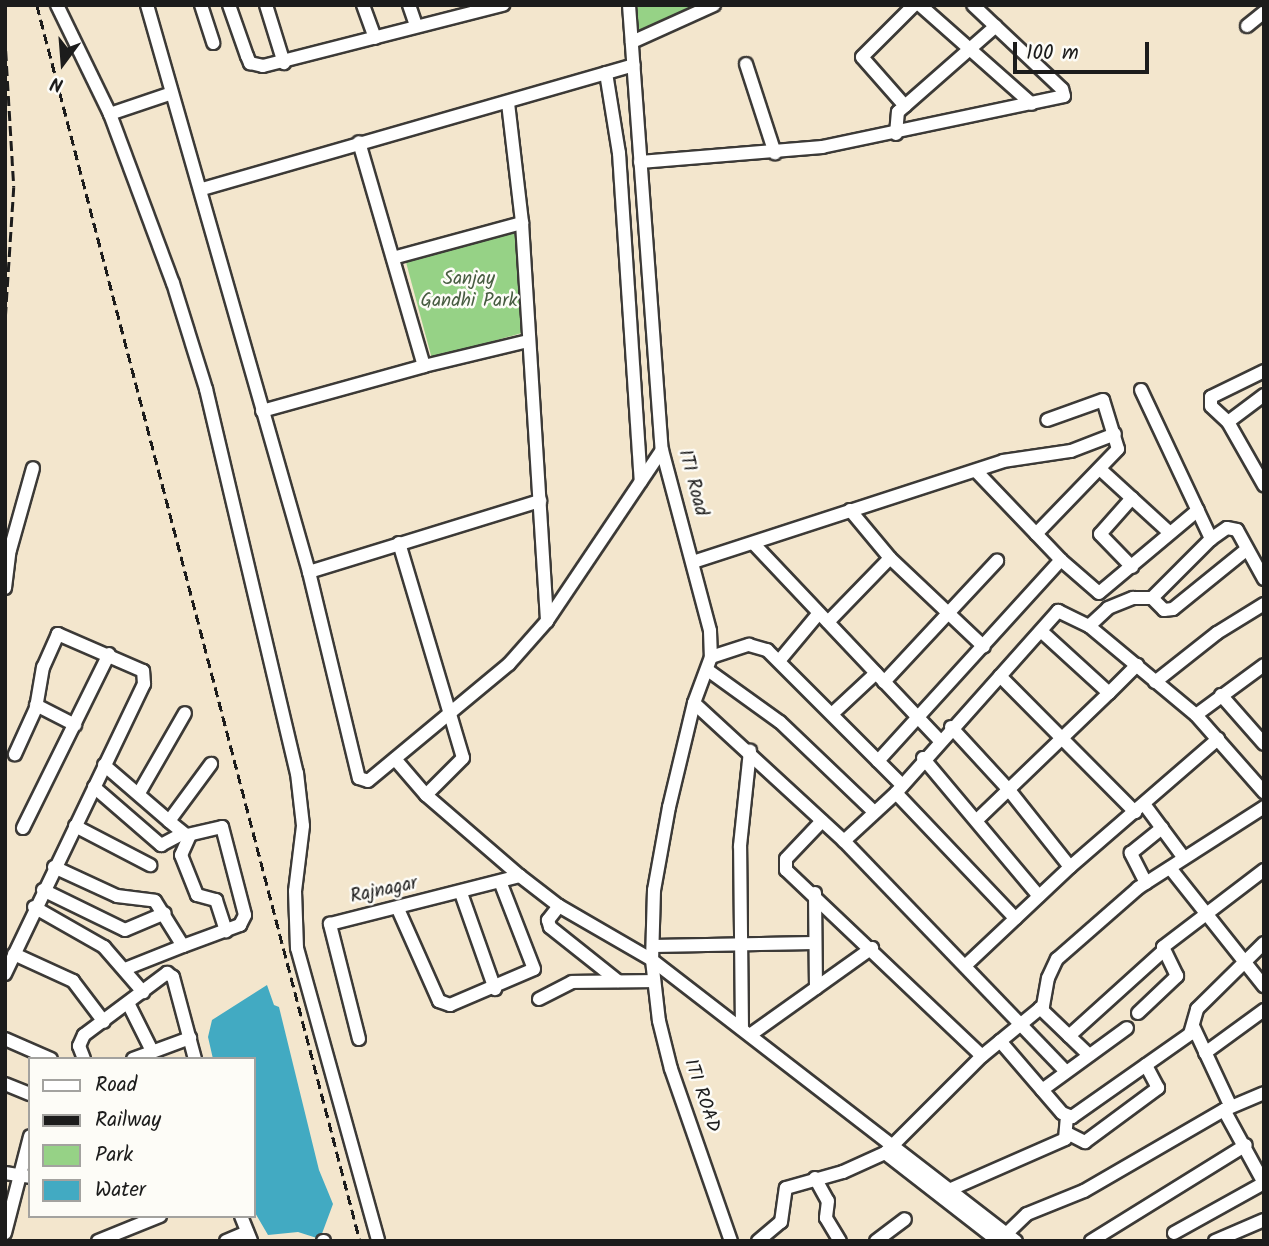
<!DOCTYPE html>
<style>
body{margin:0}
#map{position:relative;width:1269px;height:1246px;overflow:hidden;background:#f3e6cd;font-family:Kalam,sans-serif}
div>[style]{position:absolute}
[style*='--x']{left:calc(var(--x)*1px);top:calc(var(--y)*1px);width:calc(var(--w)*1px);rotate:calc(var(--a)*1deg)}
.green>*{inset:0;background:#96d286}
.water>*{inset:0;background:#42aac2}
.roads{filter:drop-shadow(2px 0 #3c3a37) drop-shadow(-2px 0 #3c3a37) drop-shadow(0 2px #3c3a37) drop-shadow(0 -2px #3c3a37)}
.minor>*{height:12px;margin:-6px;padding:0 6px;transform-origin:6px;border-radius:6px;background:#fff}
.rail>*{height:2.5px;margin-top:-1.25px;transform-origin:0;background:repeating-linear-gradient(90deg,#1c1c1c 0 10px,transparent 0 15px)}
span{translate:-50% -50%;white-space:nowrap;text-align:center;line-height:1.15;-webkit-text-stroke:5px #fdfcf7;paint-order:stroke}
.park-label{font-size:19px;color:#475c41}
.street-label{font-size:19px;color:#1c1c1c}
.frame{position:absolute;inset:0;border:7px solid #1c1c1c;pointer-events:none}
.legend{position:absolute;left:28px;top:1057px;width:228px;height:161px;box-sizing:border-box;background:#fdfcf7;border:2px solid #a3a29f;margin:0;padding:9px 12px;list-style:none;font-size:21px;color:#1c1c1c}
.legend li{display:flex;align-items:center;gap:14px;height:35px}
.legend b{width:35px;border:2px solid #a3a29f}
.north{position:absolute;left:28px;top:28px;width:70px;height:70px;-webkit-text-stroke:5px #fdfcf7;paint-order:stroke;rotate:196deg;font-size:19px;font-weight:700;line-height:28px;text-align:center;color:#1c1c1c}
.north::after{content:'';display:block;margin:auto;width:24px;height:32px;background:#1c1c1c;clip-path:polygon(50% 0,100% 100%,50% 72%,0 100%)}
.scale{position:absolute;left:1013px;top:42px;width:136px;height:32px;box-sizing:border-box;border:4px solid #1c1c1c;border-top:0;padding-left:9px;font-size:21px;line-height:24px;white-space:nowrap;color:#1c1c1c;-webkit-text-stroke:5px #fdfcf7;paint-order:stroke}
</style>
<div id="map">
<div class="green">
<i style="clip-path:polygon(629px 5px,714px 5px,632px 42px)"></i>
<i style="clip-path:polygon(518px 220px,525px 332px,432px 359px,403px 251px)"></i>
</div>
<div class="water">
<i style="clip-path:polygon(267px 985px,274px 1005px,279px 1007px,319px 1170px,333px 1204px,320px 1239px,298px 1232px,268px 1235px,254px 1211px,254px 1059px,213px 1059px,208px 1037px,212px 1020px)"></i>
</div>
<div class="roads">
<div class="minor">
<i style="--x:57;--y:5;--w:121;--a:64.1"></i>
<i style="--x:110;--y:114;--w:180;--a:69.6"></i>
<i style="--x:173;--y:283;--w:111;--a:72.7"></i>
<i style="--x:206;--y:389;--w:395;--a:76.7"></i>
<i style="--x:297;--y:773;--w:53;--a:83.5"></i>
<i style="--x:303;--y:826;--w:65;--a:97"></i>
<i style="--x:295;--y:891;--w:57;--a:88"></i>
<i style="--x:297;--y:948;--w:304;--a:74.5"></i>
<i style="--x:147;--y:5;--w:590;--a:74.05"></i>
<i style="--x:309;--y:572;--w:212;--a:76.4"></i>
<i style="--x:359;--y:778;--w:9;--a:18"></i>
<i style="--x:368;--y:781;--w:183;--a:-39.7"></i>
<i style="--x:509;--y:664;--w:57;--a:-48.5"></i>
<i style="--x:547;--y:621;--w:206;--a:-56.1"></i>
<i style="--x:201;--y:5;--w:40;--a:72"></i>
<i style="--x:229;--y:5;--w:54;--a:70.6"></i>
<i style="--x:247;--y:56;--w:8;--a:67"></i>
<i style="--x:250;--y:63;--w:13;--a:13"></i>
<i style="--x:263;--y:66;--w:248;--a:-14.3"></i>
<i style="--x:266;--y:5;--w:61;--a:72.8"></i>
<i style="--x:363;--y:5;--w:35;--a:70"></i>
<i style="--x:409;--y:5;--w:21;--a:71"></i>
<i style="--x:629;--y:5;--w:446;--a:85.8"></i>
<i style="--x:662;--y:450;--w:187;--a:75.1"></i>
<i style="--x:710;--y:631;--w:26;--a:88"></i>
<i style="--x:711;--y:657;--w:49;--a:110.3"></i>
<i style="--x:694;--y:703;--w:107;--a:103.5"></i>
<i style="--x:669;--y:807;--w:84;--a:100.2"></i>
<i style="--x:654;--y:890;--w:70;--a:91.6"></i>
<i style="--x:652;--y:960;--w:61;--a:83.5"></i>
<i style="--x:659;--y:1021;--w:49;--a:76"></i>
<i style="--x:671;--y:1069;--w:182;--a:70.8"></i>
<i style="--x:920;--y:5;--w:149;--a:41.5"></i>
<i style="--x:1247;--y:26;--w:22;--a:-39"></i>
<i style="--x:632;--y:42;--w:90;--a:-24.3"></i>
<i style="--x:746;--y:64;--w:94;--a:72"></i>
<i style="--x:606;--y:73;--w:81;--a:80.8"></i>
<i style="--x:619;--y:153;--w:329;--a:86.2"></i>
<i style="--x:508;--y:103;--w:121;--a:83.3"></i>
<i style="--x:522;--y:223;--w:399;--a:86.4"></i>
<i style="--x:905;--y:106;--w:65;--a:-131.3"></i>
<i style="--x:862;--y:57;--w:74;--a:-45"></i>
<i style="--x:110;--y:114;--w:65;--a:-18.7"></i>
<i style="--x:896;--y:134;--w:22;--a:-85"></i>
<i style="--x:898;--y:112;--w:130;--a:-41.3"></i>
<i style="--x:640;--y:162;--w:183;--a:-4.7"></i>
<i style="--x:822;--y:147;--w:247;--a:-11.9"></i>
<i style="--x:1064;--y:96;--w:7;--a:-106"></i>
<i style="--x:1062;--y:89;--w:122;--a:-136.7"></i>
<i style="--x:202;--y:189;--w:449;--a:-16"></i>
<i style="--x:393;--y:258;--w:134;--a:-15.2"></i>
<i style="--x:424;--y:366;--w:107;--a:-13.5"></i>
<i style="--x:1141;--y:390;--w:165;--a:64.8"></i>
<i style="--x:1211;--y:539;--w:19;--a:-35"></i>
<i style="--x:1227;--y:528;--w:10;--a:11"></i>
<i style="--x:1237;--y:530;--w:56;--a:61.1"></i>
<i style="--x:1264;--y:395;--w:45;--a:143.1"></i>
<i style="--x:1228;--y:422;--w:73;--a:60.3"></i>
<i style="--x:262;--y:411;--w:168;--a:-15.5"></i>
<i style="--x:424;--y:366;--w:233;--a:-106.2"></i>
<i style="--x:1228;--y:422;--w:23;--a:-137"></i>
<i style="--x:1211;--y:406;--w:9;--a:-90"></i>
<i style="--x:1211;--y:397;--w:59;--a:-26.1"></i>
<i style="--x:1101;--y:470;--w:93;--a:42.4"></i>
<i style="--x:976;--y:471;--w:123;--a:46.3"></i>
<i style="--x:1061;--y:560;--w:50;--a:41"></i>
<i style="--x:1099;--y:593;--w:129;--a:-40"></i>
<i style="--x:1132;--y:498;--w:48;--a:131.6"></i>
<i style="--x:1100;--y:534;--w:46;--a:45.9"></i>
<i style="--x:850;--y:510;--w:62;--a:50.2"></i>
<i style="--x:890;--y:558;--w:129;--a:43.4"></i>
<i style="--x:1036;--y:534;--w:118;--a:-46"></i>
<i style="--x:1118;--y:449;--w:51;--a:-107"></i>
<i style="--x:1103;--y:400;--w:59;--a:160.3"></i>
<i style="--x:399;--y:543;--w:224;--a:73.4"></i>
<i style="--x:463;--y:758;--w:52;--a:135"></i>
<i style="--x:753;--y:543;--w:271;--a:46.6"></i>
<i style="--x:693;--y:562;--w:326;--a:-18"></i>
<i style="--x:1003;--y:461;--w:69;--a:-8.4"></i>
<i style="--x:1071;--y:451;--w:47;--a:-21.1"></i>
<i style="--x:309;--y:572;--w:242;--a:-17.1"></i>
<i style="--x:5;--y:588;--w:38;--a:-83"></i>
<i style="--x:10;--y:550;--w:85;--a:-74.3"></i>
<i style="--x:1152;--y:598;--w:83;--a:-45"></i>
<i style="--x:828;--y:622;--w:89;--a:-45.9"></i>
<i style="--x:1089;--y:626;--w:26;--a:-43"></i>
<i style="--x:1108;--y:608;--w:27;--a:-22"></i>
<i style="--x:1133;--y:598;--w:19;--a:0"></i>
<i style="--x:1152;--y:598;--w:17;--a:45"></i>
<i style="--x:1164;--y:610;--w:9;--a:-6"></i>
<i style="--x:1173;--y:609;--w:95;--a:-39"></i>
<i style="--x:1041;--y:631;--w:92;--a:42.4"></i>
<i style="--x:1109;--y:693;--w:40;--a:-45"></i>
<i style="--x:711;--y:657;--w:40;--a:-18"></i>
<i style="--x:749;--y:645;--w:19;--a:16"></i>
<i style="--x:767;--y:650;--w:191;--a:45"></i>
<i style="--x:779;--y:661;--w:62;--a:-50.2"></i>
<i style="--x:709;--y:671;--w:87;--a:35.7"></i>
<i style="--x:780;--y:722;--w:129;--a:43.7"></i>
<i style="--x:1000;--y:676;--w:192;--a:45.2"></i>
<i style="--x:884;--y:682;--w:166;--a:-47"></i>
<i style="--x:1155;--y:682;--w:79;--a:-38.3"></i>
<i style="--x:1217;--y:633;--w:55;--a:-31.7"></i>
<i style="--x:1221;--y:695;--w:65;--a:48.7"></i>
<i style="--x:694;--y:703;--w:204;--a:42.6"></i>
<i style="--x:844;--y:841;--w:320;--a:46.1"></i>
<i style="--x:36;--y:705;--w:44;--a:27.1"></i>
<i style="--x:832;--y:714;--w:60;--a:-43"></i>
<i style="--x:1196;--y:715;--w:84;--a:-36.3"></i>
<i style="--x:951;--y:727;--w:86;--a:47.4"></i>
<i style="--x:1009;--y:790;--w:98;--a:51.6"></i>
<i style="--x:1070;--y:867;--w:196;--a:-40.9"></i>
<i style="--x:923;--y:758;--w:180;--a:50"></i>
<i style="--x:395;--y:759;--w:48;--a:49.3"></i>
<i style="--x:426;--y:795;--w:124;--a:40.8"></i>
<i style="--x:520;--y:876;--w:49;--a:37.6"></i>
<i style="--x:559;--y:906;--w:108;--a:30.1"></i>
<i style="--x:652;--y:960;--w:460;--a:37.7"></i>
<i style="--x:878;--y:761;--w:272;--a:-47.7"></i>
<i style="--x:104;--y:765;--w:86;--a:40.7"></i>
<i style="--x:169;--y:821;--w:71;--a:-53.6"></i>
<i style="--x:94;--y:787;--w:89;--a:40.9"></i>
<i style="--x:161;--y:845;--w:24;--a:-28"></i>
<i style="--x:139;--y:793;--w:92;--a:-60.1"></i>
<i style="--x:896;--y:793;--w:173;--a:46.4"></i>
<i style="--x:1144;--y:804;--w:67;--a:53.5"></i>
<i style="--x:978;--y:819;--w:182;--a:-43.9"></i>
<i style="--x:822;--y:821;--w:52;--a:133.5"></i>
<i style="--x:786;--y:859;--w:11;--a:90"></i>
<i style="--x:786;--y:870;--w:270;--a:43.5"></i>
<i style="--x:75;--y:826;--w:85;--a:27.5"></i>
<i style="--x:23;--y:828;--w:194;--a:-63.7"></i>
<i style="--x:190;--y:835;--w:22;--a:114"></i>
<i style="--x:181;--y:855;--w:43;--a:68.2"></i>
<i style="--x:197;--y:895;--w:20;--a:15"></i>
<i style="--x:216;--y:900;--w:33;--a:72"></i>
<i style="--x:844;--y:841;--w:71;--a:-42.7"></i>
<i style="--x:896;--y:793;--w:244;--a:-48.3"></i>
<i style="--x:1058;--y:611;--w:34;--a:26"></i>
<i style="--x:1089;--y:626;--w:139;--a:39.8"></i>
<i style="--x:1196;--y:715;--w:103;--a:48.6"></i>
<i style="--x:54;--y:867;--w:69;--a:24.7"></i>
<i style="--x:117;--y:896;--w:38;--a:7"></i>
<i style="--x:155;--y:901;--w:53;--a:58.1"></i>
<i style="--x:183;--y:946;--w:61;--a:-20.2"></i>
<i style="--x:240;--y:925;--w:11;--a:-63"></i>
<i style="--x:245;--y:915;--w:91;--a:-104.6"></i>
<i style="--x:222;--y:827;--w:37;--a:167"></i>
<i style="--x:186;--y:835;--w:22;--a:-141"></i>
<i style="--x:1170;--y:868;--w:151;--a:51.5"></i>
<i style="--x:1146;--y:883;--w:34;--a:-117"></i>
<i style="--x:1131;--y:853;--w:40;--a:-39"></i>
<i style="--x:43;--y:890;--w:91;--a:26"></i>
<i style="--x:125;--y:930;--w:43;--a:-23"></i>
<i style="--x:461;--y:893;--w:102;--a:70.5"></i>
<i style="--x:815;--y:893;--w:95;--a:89.4"></i>
<i style="--x:559;--y:906;--w:18;--a:128"></i>
<i style="--x:548;--y:920;--w:7;--a:74"></i>
<i style="--x:550;--y:927;--w:87;--a:38.5"></i>
<i style="--x:34;--y:907;--w:81;--a:29.7"></i>
<i style="--x:104;--y:947;--w:60;--a:49.1"></i>
<i style="--x:398;--y:909;--w:101;--a:66"></i>
<i style="--x:439;--y:1001;--w:12;--a:20"></i>
<i style="--x:450;--y:1005;--w:91;--a:-23.2"></i>
<i style="--x:534;--y:969;--w:91;--a:-111.2"></i>
<i style="--x:653;--y:946;--w:161;--a:-1.1"></i>
<i style="--x:14;--y:954;--w:65;--a:24.6"></i>
<i style="--x:73;--y:981;--w:51;--a:52.9"></i>
<i style="--x:965;--y:966;--w:144;--a:-43.3"></i>
<i style="--x:125;--y:969;--w:62;--a:-21.6"></i>
<i style="--x:5;--y:974;--w:322;--a:-64.4"></i>
<i style="--x:144;--y:684;--w:13;--a:-94"></i>
<i style="--x:143;--y:671;--w:93;--a:-156.5"></i>
<i style="--x:58;--y:634;--w:36;--a:114"></i>
<i style="--x:43;--y:667;--w:42;--a:99.7"></i>
<i style="--x:36;--y:708;--w:51;--a:114.5"></i>
<i style="--x:539;--y:999;--w:37;--a:-27"></i>
<i style="--x:572;--y:982;--w:82;--a:-0.7"></i>
<i style="--x:128;--y:1003;--w:54;--a:63.4"></i>
<i style="--x:1040;--y:1008;--w:68;--a:43.8"></i>
<i style="--x:1138;--y:1013;--w:54;--a:-43.5"></i>
<i style="--x:1177;--y:976;--w:32;--a:-116"></i>
<i style="--x:1163;--y:947;--w:127;--a:-37.3"></i>
<i style="--x:1193;--y:1026;--w:89;--a:64.9"></i>
<i style="--x:742;--y:1029;--w:183;--a:-90.6"></i>
<i style="--x:740;--y:846;--w:96;--a:-84"></i>
<i style="--x:750;--y:1035;--w:150;--a:-35.5"></i>
<i style="--x:1069;--y:1036;--w:125;--a:-42.1"></i>
<i style="--x:5;--y:1039;--w:50;--a:23.5"></i>
<i style="--x:359;--y:1039;--w:119;--a:-104.2"></i>
<i style="--x:330;--y:924;--w:196;--a:-14.2"></i>
<i style="--x:1000;--y:1041;--w:95;--a:49.3"></i>
<i style="--x:1062;--y:1113;--w:11;--a:22"></i>
<i style="--x:1072;--y:1117;--w:144;--a:-35.1"></i>
<i style="--x:1190;--y:1034;--w:26;--a:-74"></i>
<i style="--x:1197;--y:1009;--w:94;--a:-44.6"></i>
<i style="--x:1205;--y:1053;--w:73;--a:-36.1"></i>
<i style="--x:84;--y:1059;--w:14;--a:-111"></i>
<i style="--x:79;--y:1046;--w:12;--a:-66"></i>
<i style="--x:84;--y:1035;--w:104;--a:-36.8"></i>
<i style="--x:167;--y:973;--w:7;--a:34"></i>
<i style="--x:173;--y:977;--w:85;--a:75"></i>
<i style="--x:133;--y:1059;--w:61;--a:-20.2"></i>
<i style="--x:5;--y:1084;--w:27;--a:22"></i>
<i style="--x:1042;--y:1090;--w:105;--a:-36.1"></i>
<i style="--x:1224;--y:1110;--w:83;--a:61.3"></i>
<i style="--x:1069;--y:1134;--w:18;--a:27"></i>
<i style="--x:1085;--y:1142;--w:91;--a:-36.5"></i>
<i style="--x:1158;--y:1088;--w:26;--a:-118"></i>
<i style="--x:885;--y:1153;--w:143;--a:37.9"></i>
<i style="--x:5;--y:1173;--w:25;--a:9"></i>
<i style="--x:815;--y:1178;--w:26;--a:61"></i>
<i style="--x:828;--y:1201;--w:17;--a:97"></i>
<i style="--x:826;--y:1218;--w:27;--a:59"></i>
<i style="--x:949;--y:1190;--w:127;--a:-23.7"></i>
<i style="--x:1065;--y:1139;--w:22;--a:-85"></i>
<i style="--x:241;--y:1216;--w:27;--a:68"></i>
<i style="--x:5;--y:1233;--w:100;--a:-75.5"></i>
<i style="--x:1174;--y:1233;--w:103;--a:-29.1"></i>
<i style="--x:98;--y:1241;--w:67;--a:-22"></i>
<i style="--x:226;--y:1241;--w:23;--a:-23"></i>
<i style="--x:323;--y:1241;--w:1;--a:0"></i>
<i style="--x:758;--y:1241;--w:30;--a:-40"></i>
<i style="--x:781;--y:1222;--w:34;--a:-82"></i>
<i style="--x:786;--y:1188;--w:59;--a:-15.7"></i>
<i style="--x:843;--y:1172;--w:46;--a:-24.3"></i>
<i style="--x:885;--y:1153;--w:137;--a:-45"></i>
<i style="--x:982;--y:1056;--w:79;--a:-39.3"></i>
<i style="--x:1043;--y:1006;--w:28;--a:-80"></i>
<i style="--x:1048;--y:978;--w:21;--a:-65"></i>
<i style="--x:1057;--y:959;--w:108;--a:-41.2"></i>
<i style="--x:1138;--y:888;--w:150;--a:-32.7"></i>
<i style="--x:876;--y:1241;--w:36;--a:-37"></i>
<i style="--x:999;--y:1241;--w:39;--a:-44"></i>
<i style="--x:1027;--y:1214;--w:61;--a:-22"></i>
<i style="--x:1084;--y:1191;--w:162;--a:-30.1"></i>
<i style="--x:1224;--y:1110;--w:43;--a:-23"></i>
<i style="--x:1091;--y:1241;--w:182;--a:-31.8"></i>
<i style="--x:1215;--y:1241;--w:53;--a:-23.2"></i>
</div>
</div>
<div class="rail">
<i style="--x:37;--y:5;--w:1278;--a:75.35"></i>
<i style="--x:5;--y:36;--w:151;--a:86.6"></i>
<i style="--x:14;--y:187;--w:140;--a:93.7"></i>
</div>
<div class="park-label">
<span style="left:469px;top:291px">Sanjay<br>Gandhi Park</span>
</div>
<div class="street-label">
<span style="left:692px;top:483px;rotate:75deg">ITI Road</span>
<span style="left:384px;top:891px;rotate:-12deg">Rajnagar</span>
<span style="left:701px;top:1096px;rotate:71deg">ITI ROAD</span>
</div>
<div class="frame"></div>
<ul class="legend">
<li><b style="height:9px;background:#fff"></b>Road</li>
<li><b style="height:9px;background:#1c1c1c"></b>Railway</li>
<li><b style="height:19px;background:#96d286"></b>Park</li>
<li><b style="height:19px;background:#42aac2"></b>Water</li>
</ul>
<div class="north">N</div>
<div class="scale">100 m</div>
</div>
